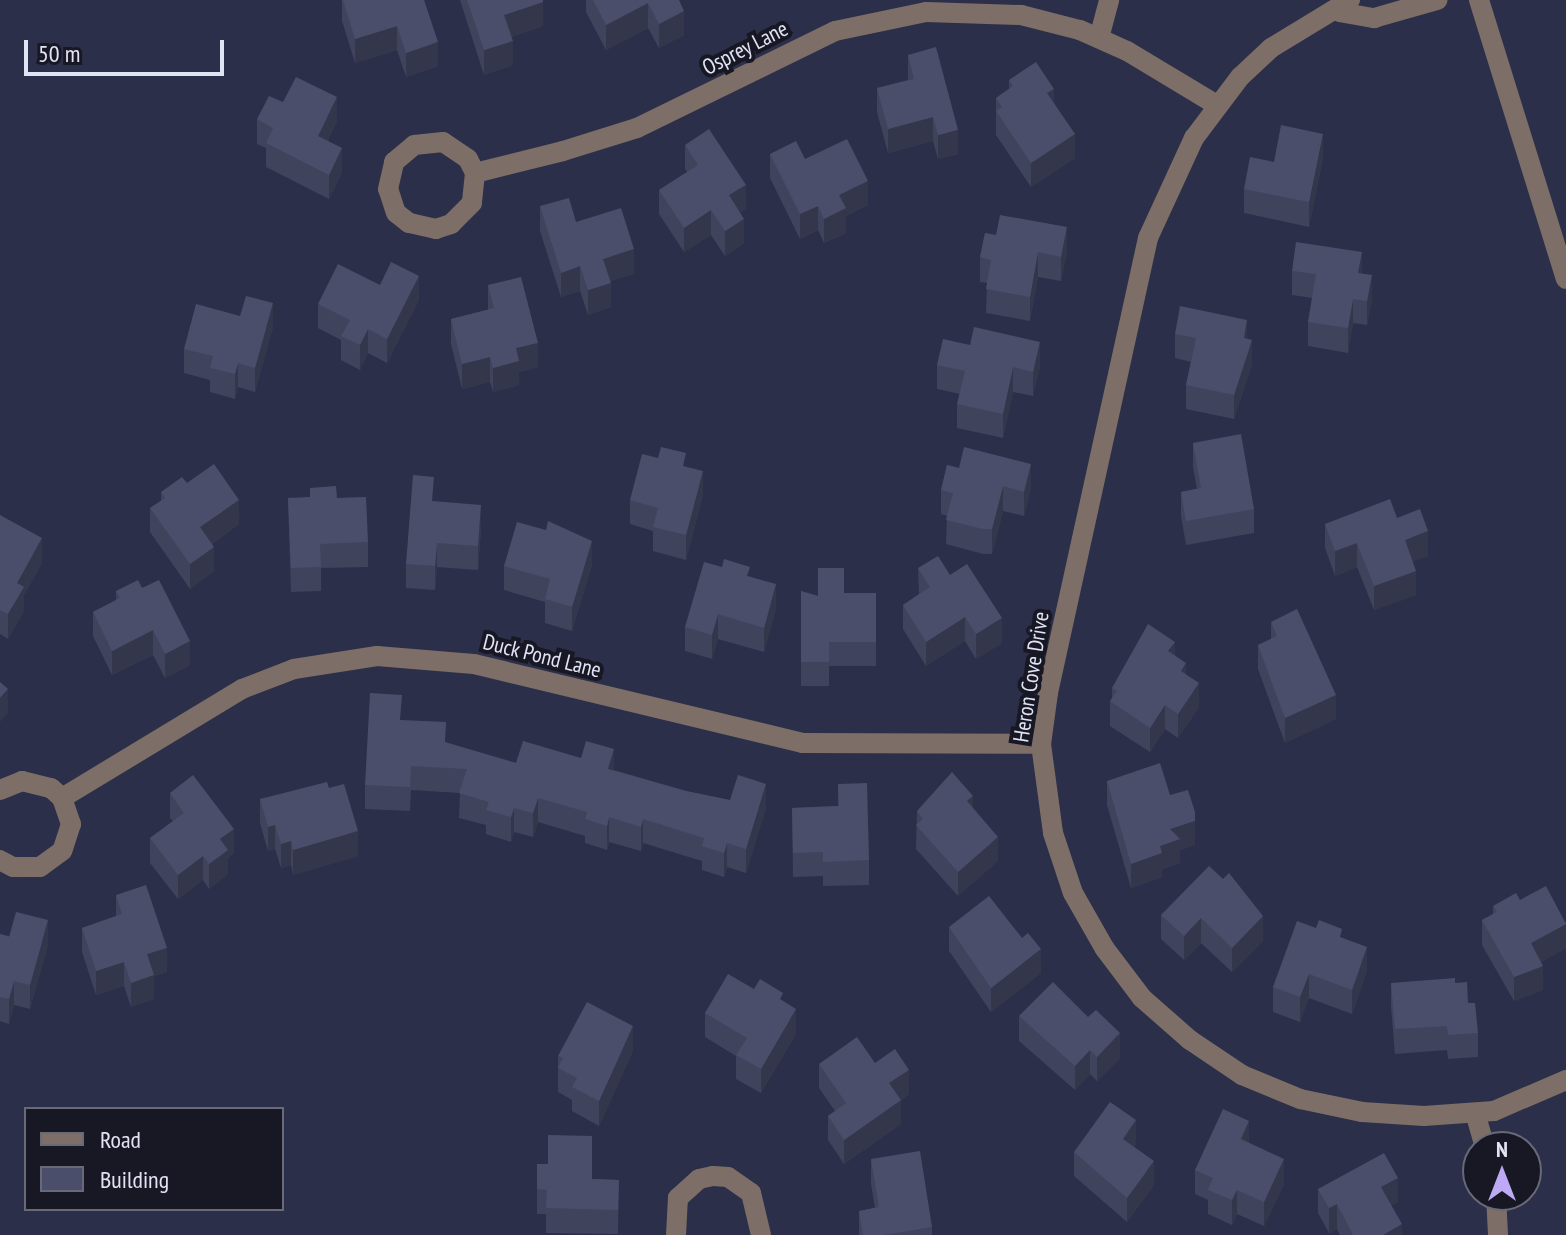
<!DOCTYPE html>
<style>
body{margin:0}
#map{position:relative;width:1566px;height:1235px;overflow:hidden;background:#2c2f49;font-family:"PT Sans Narrow",sans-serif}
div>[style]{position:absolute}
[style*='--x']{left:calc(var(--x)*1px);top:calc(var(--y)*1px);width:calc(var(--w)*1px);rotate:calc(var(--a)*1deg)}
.minor>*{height:20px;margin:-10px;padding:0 10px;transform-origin:10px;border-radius:10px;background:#7d6f67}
.wall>*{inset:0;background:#40435c}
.shaded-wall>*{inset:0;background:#34374b}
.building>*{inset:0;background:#4b4e6b}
span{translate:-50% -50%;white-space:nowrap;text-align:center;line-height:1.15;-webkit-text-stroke:8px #171824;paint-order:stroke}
.street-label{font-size:22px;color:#e1e4f5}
.legend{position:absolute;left:24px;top:1107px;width:260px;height:104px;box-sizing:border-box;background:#171824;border:2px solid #686a78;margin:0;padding:10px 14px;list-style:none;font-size:24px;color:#e1e4f5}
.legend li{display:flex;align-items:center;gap:16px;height:40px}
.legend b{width:40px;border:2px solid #686a78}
.north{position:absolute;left:1462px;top:1131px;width:80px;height:80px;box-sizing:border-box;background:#171824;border:2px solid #686a78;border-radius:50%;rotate:0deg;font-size:22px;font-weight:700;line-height:32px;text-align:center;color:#e1e4f5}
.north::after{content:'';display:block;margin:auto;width:28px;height:36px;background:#bea9f4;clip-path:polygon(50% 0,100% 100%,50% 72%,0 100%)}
.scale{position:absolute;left:24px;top:40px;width:200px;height:36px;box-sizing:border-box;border:4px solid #e1e4f5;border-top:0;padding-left:10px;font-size:24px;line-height:28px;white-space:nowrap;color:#e1e4f5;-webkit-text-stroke:6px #171824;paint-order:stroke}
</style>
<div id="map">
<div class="minor">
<i style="--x:1350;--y:0;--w:92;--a:148.7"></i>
<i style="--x:1271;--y:48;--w:42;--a:136.9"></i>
<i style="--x:1240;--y:77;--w:76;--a:127"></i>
<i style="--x:1194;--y:138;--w:110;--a:114.7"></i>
<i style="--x:1148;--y:238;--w:466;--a:102.4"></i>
<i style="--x:1048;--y:693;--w:51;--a:97.8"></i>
<i style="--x:1041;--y:744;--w:90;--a:82.3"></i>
<i style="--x:1053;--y:833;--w:63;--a:71.6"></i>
<i style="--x:1073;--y:893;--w:64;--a:60.3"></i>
<i style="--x:1105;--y:949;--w:61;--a:52.9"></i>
<i style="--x:1142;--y:998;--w:64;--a:41.2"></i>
<i style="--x:1190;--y:1040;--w:63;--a:33.9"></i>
<i style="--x:1242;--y:1075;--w:63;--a:22.5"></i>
<i style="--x:1300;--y:1099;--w:63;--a:11.8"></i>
<i style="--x:1362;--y:1112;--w:62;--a:3.7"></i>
<i style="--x:1424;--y:1116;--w:70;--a:-4.1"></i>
<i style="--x:1494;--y:1111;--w:78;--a:-23.3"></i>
<i style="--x:1479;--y:0;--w:292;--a:72.7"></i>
<i style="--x:1339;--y:12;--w:36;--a:10"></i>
<i style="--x:1374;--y:18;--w:66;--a:-15.9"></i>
<i style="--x:1099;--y:38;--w:39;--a:-75"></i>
<i style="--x:475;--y:173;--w:30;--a:96"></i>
<i style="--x:472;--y:203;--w:30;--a:135"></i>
<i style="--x:451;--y:224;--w:16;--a:162"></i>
<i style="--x:436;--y:229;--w:28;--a:-167"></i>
<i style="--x:409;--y:223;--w:16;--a:-142"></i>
<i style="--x:396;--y:213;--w:25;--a:-108"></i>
<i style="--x:388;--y:189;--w:28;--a:-77"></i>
<i style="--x:394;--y:162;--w:26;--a:-40"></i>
<i style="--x:414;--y:145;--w:29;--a:-6"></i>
<i style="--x:443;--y:142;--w:30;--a:34"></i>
<i style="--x:468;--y:159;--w:16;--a:63"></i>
<i style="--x:475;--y:173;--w:91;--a:-14"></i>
<i style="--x:563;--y:151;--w:77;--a:-17.3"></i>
<i style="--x:637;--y:128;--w:220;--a:-26.1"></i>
<i style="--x:835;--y:31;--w:93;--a:-11.8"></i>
<i style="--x:926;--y:12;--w:95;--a:1.8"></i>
<i style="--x:1021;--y:15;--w:61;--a:14.3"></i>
<i style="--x:1080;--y:30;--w:51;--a:24.1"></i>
<i style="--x:1127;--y:51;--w:105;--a:31"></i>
<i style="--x:0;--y:790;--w:24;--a:-22"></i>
<i style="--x:22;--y:781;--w:30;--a:14"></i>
<i style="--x:51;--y:788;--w:15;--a:42"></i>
<i style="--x:62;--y:798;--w:28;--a:71"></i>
<i style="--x:71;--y:824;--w:28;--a:108"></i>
<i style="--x:62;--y:851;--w:27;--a:144"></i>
<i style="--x:40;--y:867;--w:27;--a:180"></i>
<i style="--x:13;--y:867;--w:15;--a:-152"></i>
<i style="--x:62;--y:798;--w:210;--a:-31.2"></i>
<i style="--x:242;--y:689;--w:56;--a:-21"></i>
<i style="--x:294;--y:669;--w:84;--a:-8.9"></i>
<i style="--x:377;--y:656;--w:97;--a:4.7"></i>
<i style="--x:474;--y:664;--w:337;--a:13.5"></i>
<i style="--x:802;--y:743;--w:239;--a:0.2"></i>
<i style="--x:1476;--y:1116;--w:32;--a:74"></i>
<i style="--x:1496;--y:1195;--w:40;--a:87.1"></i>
<i style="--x:676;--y:1235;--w:37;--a:-87"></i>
<i style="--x:678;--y:1198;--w:28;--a:-42"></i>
<i style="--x:699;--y:1179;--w:14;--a:-12"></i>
<i style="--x:713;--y:1176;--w:15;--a:4"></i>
<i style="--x:728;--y:1177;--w:28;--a:35"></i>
<i style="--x:751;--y:1193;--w:43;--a:76.6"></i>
</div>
<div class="wall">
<i style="clip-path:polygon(342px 0,424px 0,438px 66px,406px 77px,397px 50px,355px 63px,342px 21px)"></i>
<i style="clip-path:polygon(460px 0,543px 0,543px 26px,511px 37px,513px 65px,484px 75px)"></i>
<i style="clip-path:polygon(586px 0,679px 0,684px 35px,659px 48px,648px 28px,606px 50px,586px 12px)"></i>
<i style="clip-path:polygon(908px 55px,958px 154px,938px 159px,933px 141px,888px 153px,877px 112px,877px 88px,908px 80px)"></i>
<i style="clip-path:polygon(1009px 80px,1054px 103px,1075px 158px,1031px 187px,996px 135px,996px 98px,1009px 89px)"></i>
<i style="clip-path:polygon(283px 102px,337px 121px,328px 140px,342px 172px,329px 199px,266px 167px,266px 148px,257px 144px,257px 119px)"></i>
<i style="clip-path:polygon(685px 145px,746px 209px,740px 212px,744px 243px,725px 256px,711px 235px,684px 252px,659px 214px,659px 190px,687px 172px,685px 169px)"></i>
<i style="clip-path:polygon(770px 154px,805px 159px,868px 205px,846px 216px,846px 233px,824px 243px,818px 230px,800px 239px,770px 178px)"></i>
<i style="clip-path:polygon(1323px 158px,1309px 227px,1244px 213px,1244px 189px,1274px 162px)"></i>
<i style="clip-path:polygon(540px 206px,576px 222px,634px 274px,610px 281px,611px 307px,588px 315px,580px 291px,561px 297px,540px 231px)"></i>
<i style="clip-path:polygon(985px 233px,1067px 251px,1061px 281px,1038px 277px,1030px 321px,986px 313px,987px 283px,980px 282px,980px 257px)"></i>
<i style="clip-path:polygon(1292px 271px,1362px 273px,1372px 299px,1367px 325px,1353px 323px,1348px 353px,1308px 346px,1308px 322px,1312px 298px,1292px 295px)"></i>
<i style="clip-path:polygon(488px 285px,538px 367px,519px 372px,519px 385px,493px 392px,490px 382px,462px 389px,451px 344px,451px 319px,488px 310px)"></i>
<i style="clip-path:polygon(419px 300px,387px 363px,368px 353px,360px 370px,341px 360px,341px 340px,318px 328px,318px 304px)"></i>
<i style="clip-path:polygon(273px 327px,255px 392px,238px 387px,235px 399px,210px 392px,210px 380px,184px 373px,184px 349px)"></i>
<i style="clip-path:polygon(1175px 334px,1247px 339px,1252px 364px,1234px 419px,1186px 409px,1186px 385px,1191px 362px,1175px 358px)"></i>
<i style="clip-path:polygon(937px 365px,1040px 366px,1033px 396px,1013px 392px,1003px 438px,957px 428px,957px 404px,960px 394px,937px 389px)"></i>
<i style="clip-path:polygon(1193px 443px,1254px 509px,1254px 533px,1186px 545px,1181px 516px,1181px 492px,1197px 489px,1193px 467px)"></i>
<i style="clip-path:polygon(658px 458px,686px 467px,703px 495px,686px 560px,653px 551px,653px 531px,630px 524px,630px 500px)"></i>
<i style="clip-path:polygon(947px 465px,1031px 488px,1024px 516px,1003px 511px,992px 554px,983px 554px,946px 544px,947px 516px,941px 514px,941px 490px)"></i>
<i style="clip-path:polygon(187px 483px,239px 524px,212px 544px,214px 571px,190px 589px,150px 532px,150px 508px,161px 501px,161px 492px)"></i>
<i style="clip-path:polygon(288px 498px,337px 498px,368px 542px,368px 567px,321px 568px,321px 591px,291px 592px)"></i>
<i style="clip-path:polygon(434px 501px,481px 529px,478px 570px,437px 567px,435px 590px,406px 588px,406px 564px)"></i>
<i style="clip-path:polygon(0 515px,42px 563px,24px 595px,24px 611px,8px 639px,0 634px)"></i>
<i style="clip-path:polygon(1397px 518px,1428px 556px,1413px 561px,1416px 595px,1374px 610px,1357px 567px,1335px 576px,1325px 548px,1325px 524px)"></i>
<i style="clip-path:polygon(592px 565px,572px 631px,545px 623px,545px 602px,504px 590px,504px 566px)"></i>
<i style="clip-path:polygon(918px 568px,950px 575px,1002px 643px,976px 659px,965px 641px,926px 666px,903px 629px,903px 605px,919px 594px)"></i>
<i style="clip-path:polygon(750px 576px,776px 608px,764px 652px,718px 639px,712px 659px,685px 651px,685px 627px)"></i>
<i style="clip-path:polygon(142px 588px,190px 665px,165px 678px,153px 655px,112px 675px,93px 636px,93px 612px,116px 600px,116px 591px)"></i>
<i style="clip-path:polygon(801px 591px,818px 596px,844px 593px,876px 593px,876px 666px,829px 666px,829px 686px,801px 686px)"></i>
<i style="clip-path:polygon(1271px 622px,1336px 719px,1285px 743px,1258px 669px,1258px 645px,1271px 639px)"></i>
<i style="clip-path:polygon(1175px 655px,1186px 675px,1199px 707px,1178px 738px,1165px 729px,1150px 752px,1110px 726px,1110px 701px,1112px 698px,1112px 688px)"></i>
<i style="clip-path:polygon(402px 720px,446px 743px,516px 763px,614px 770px,686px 791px,766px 808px,746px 873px,727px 867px,724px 877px,702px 870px,702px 861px,643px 843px,641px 851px,609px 842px,607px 850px,585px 843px,585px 836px,538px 822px,533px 837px,514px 832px,511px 842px,486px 834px,486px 825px,459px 818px,460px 793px,411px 790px,410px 811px,365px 809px,365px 785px)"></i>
<i style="clip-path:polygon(1107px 781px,1170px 795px,1195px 845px,1180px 850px,1180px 863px,1162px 869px,1162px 877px,1131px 888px,1107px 805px)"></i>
<i style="clip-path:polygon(838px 784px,869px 860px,869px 885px,823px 886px,823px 876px,793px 877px,792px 808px,838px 806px)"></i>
<i style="clip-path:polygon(329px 788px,358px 856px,293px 875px,291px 865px,281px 868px,275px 849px,268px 851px,260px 823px,260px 799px)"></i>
<i style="clip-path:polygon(170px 793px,234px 853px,228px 858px,228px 874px,209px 889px,203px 880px,178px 899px,150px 863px,150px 838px,173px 821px,170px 818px)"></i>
<i style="clip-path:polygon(973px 808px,998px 861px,958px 896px,916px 849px,917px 811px)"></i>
<i style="clip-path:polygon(116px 895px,167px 972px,154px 976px,154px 999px,131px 1007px,124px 986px,96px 995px,82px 952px,82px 928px,116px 916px)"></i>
<i style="clip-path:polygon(1520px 900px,1566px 922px,1566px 948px,1541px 962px,1543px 990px,1514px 1001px,1482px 945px,1482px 920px,1493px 914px,1493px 906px)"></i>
<i style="clip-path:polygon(1161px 915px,1263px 916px,1263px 941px,1232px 972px,1201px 943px,1184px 960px,1161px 939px)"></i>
<i style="clip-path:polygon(949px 927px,1041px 973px,991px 1012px,949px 951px)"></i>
<i style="clip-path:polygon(0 934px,48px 945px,30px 1009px,14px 1005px,9px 1024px,0 1021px)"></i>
<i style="clip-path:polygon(1342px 938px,1367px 971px,1352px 1014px,1309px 998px,1300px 1022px,1273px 1012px,1273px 987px)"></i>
<i style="clip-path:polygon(1391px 983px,1455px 983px,1468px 1003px,1478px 1033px,1478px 1057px,1448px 1059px,1447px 1050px,1395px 1054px,1391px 1007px)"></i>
<i style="clip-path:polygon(754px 989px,783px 1002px,796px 1034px,761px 1093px,736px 1079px,736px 1056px,705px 1037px,705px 1013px)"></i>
<i style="clip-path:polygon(1019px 1016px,1120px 1058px,1097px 1081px,1090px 1074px,1075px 1090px,1019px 1041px)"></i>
<i style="clip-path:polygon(633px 1051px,599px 1126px,572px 1111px,572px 1100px,558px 1092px,558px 1056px)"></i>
<i style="clip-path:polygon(875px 1063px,909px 1094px,901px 1100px,901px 1124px,844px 1164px,828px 1140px,828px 1116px,835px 1111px,819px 1088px,819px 1064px)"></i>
<i style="clip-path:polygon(1249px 1143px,1284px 1184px,1264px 1226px,1237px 1214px,1232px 1225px,1208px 1214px,1208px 1200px,1195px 1194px,1195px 1170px)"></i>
<i style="clip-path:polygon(1136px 1144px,1134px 1147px,1154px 1185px,1127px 1222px,1074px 1176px,1074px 1152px)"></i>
<i style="clip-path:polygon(871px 1159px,932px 1227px,932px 1235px,859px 1235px,859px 1211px,875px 1208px,871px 1184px)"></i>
<i style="clip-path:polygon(537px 1164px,592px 1179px,619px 1180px,618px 1234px,546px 1233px,546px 1214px,537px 1214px)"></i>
<i style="clip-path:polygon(1318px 1189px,1398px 1202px,1391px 1205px,1402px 1235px,1340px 1235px,1337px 1229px,1329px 1233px,1318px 1213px)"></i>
</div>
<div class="shaded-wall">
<i style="clip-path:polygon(543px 2px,543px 26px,504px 39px,504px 15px)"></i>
<i style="clip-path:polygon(648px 3px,648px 28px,606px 50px,606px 25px)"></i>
<i style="clip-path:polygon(684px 11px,684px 35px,659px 48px,659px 24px)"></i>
<i style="clip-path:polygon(397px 26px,397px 50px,355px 63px,355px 39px)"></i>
<i style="clip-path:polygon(513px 41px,513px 65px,484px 75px,484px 50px)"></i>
<i style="clip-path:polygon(438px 42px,438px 66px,406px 77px,406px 53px)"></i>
<i style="clip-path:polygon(1054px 89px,1054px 113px,1047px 93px)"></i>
<i style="clip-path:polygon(337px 97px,337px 121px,318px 160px,318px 136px)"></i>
<i style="clip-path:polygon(933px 117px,933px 141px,888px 153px,888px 129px)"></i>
<i style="clip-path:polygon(958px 130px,958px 154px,938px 159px,938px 135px)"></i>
<i style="clip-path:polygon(1075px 134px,1075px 158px,1031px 187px,1031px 163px)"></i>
<i style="clip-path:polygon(1323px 134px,1323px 158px,1309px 227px,1309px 202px)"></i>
<i style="clip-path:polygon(342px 148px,342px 172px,329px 199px,329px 175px)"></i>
<i style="clip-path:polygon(868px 181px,868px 205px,846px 216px,846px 233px,824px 243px,824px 219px,839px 195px)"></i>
<i style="clip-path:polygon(746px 185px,746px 209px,729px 220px,729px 195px)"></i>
<i style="clip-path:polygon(818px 206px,818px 230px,800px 239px,800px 214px)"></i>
<i style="clip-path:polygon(711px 210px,711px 235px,684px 252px,684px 228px)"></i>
<i style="clip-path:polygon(744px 219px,744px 243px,725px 256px,725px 231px)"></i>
<i style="clip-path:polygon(1067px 227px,1067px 251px,1061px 281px,1061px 257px)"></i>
<i style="clip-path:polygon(634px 249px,634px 274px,603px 283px,603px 259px)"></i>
<i style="clip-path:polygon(1038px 252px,1038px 277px,1030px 321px,1030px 297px)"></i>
<i style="clip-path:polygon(1362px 252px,1362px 277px,1358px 273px)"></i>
<i style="clip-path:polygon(580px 266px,580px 291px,561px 297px,561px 273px)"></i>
<i style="clip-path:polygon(1372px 275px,1372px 299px,1367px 325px,1367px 301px)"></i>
<i style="clip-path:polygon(419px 276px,419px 300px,387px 363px,387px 339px)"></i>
<i style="clip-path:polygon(611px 283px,611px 307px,588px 315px,588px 290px)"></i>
<i style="clip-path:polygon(1353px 299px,1353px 323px,1348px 353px,1348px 328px)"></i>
<i style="clip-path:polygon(273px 303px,273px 327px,255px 392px,255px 368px)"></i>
<i style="clip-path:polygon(1247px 320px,1247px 345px,1244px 338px)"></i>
<i style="clip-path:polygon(368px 329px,368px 353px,360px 370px,360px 345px)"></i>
<i style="clip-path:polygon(1252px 340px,1252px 364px,1234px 419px,1234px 395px)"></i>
<i style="clip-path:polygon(1040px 342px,1040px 366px,1033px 396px,1033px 372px)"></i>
<i style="clip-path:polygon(538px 343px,538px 367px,519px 372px,519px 385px,493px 392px,493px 368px,516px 348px)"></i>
<i style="clip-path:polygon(490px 357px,490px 382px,462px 389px,462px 364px)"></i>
<i style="clip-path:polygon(238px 363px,238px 387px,235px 399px,235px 374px)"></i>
<i style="clip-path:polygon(1013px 367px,1013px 392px,1003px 438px,1003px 414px)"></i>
<i style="clip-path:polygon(1031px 464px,1031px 488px,1024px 516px,1024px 492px)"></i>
<i style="clip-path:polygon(703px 471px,703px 495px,686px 560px,686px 535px)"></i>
<i style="clip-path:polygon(1003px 486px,1003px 511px,992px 554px,992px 529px)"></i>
<i style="clip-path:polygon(239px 500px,239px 524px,200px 552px,200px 527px)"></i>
<i style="clip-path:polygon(481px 505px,481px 529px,478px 570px,478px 546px)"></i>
<i style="clip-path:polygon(1428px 531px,1428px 556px,1405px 564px,1405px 540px)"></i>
<i style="clip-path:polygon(42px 538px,42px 563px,24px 595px,24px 611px,8px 639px,8px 614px,17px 583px)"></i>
<i style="clip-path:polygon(592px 541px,592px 565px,572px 631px,572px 607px)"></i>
<i style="clip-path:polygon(437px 543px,437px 567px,435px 590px,435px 566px)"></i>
<i style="clip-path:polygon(1357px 543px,1357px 567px,1335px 576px,1335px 551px)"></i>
<i style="clip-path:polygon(214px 547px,214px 571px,190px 589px,190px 564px)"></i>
<i style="clip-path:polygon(1416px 571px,1416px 595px,1374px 610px,1374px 586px)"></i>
<i style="clip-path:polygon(776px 584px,776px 608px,764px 652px,764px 628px)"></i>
<i style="clip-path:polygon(718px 614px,718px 639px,712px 659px,712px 635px)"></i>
<i style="clip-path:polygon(965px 617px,965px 641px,926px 666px,926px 642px)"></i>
<i style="clip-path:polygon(1002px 618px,1002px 643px,976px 659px,976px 634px)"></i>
<i style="clip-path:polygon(153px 630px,153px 655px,112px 675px,112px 651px)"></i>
<i style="clip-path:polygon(190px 641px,190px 665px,165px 678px,165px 654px)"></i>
<i style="clip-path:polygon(1175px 642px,1175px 666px,1168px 651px)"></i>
<i style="clip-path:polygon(1186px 663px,1186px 687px,1181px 671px)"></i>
<i style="clip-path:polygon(1199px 683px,1199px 707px,1178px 738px,1178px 714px)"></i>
<i style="clip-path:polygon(8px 689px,8px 713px,0 722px,0 698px)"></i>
<i style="clip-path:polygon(1336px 695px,1336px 719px,1285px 743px,1285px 718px)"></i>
<i style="clip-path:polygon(1165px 705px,1165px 729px,1150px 752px,1150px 728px)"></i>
<i style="clip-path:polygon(614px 749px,614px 773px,608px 769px)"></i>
<i style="clip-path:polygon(766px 784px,766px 808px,746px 873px,746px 849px)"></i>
<i style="clip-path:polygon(973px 796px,973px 820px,967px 801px)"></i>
<i style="clip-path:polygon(538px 798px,538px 822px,533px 837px,533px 813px)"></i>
<i style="clip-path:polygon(514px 808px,514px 832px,511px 842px,511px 817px)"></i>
<i style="clip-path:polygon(609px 817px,609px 842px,607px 850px,607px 826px)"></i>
<i style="clip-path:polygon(643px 819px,643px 843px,641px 851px,641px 827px)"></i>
<i style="clip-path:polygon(1195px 821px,1195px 845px,1180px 850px,1180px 863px,1162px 869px,1162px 877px,1131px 888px,1131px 864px,1160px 846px,1170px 829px)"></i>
<i style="clip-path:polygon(275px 825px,275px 849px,268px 851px,268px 827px)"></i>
<i style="clip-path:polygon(234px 829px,234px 853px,228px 858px,228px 874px,209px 889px,209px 864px,220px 839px)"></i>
<i style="clip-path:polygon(358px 831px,358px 856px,293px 875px,293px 850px)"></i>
<i style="clip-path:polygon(998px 837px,998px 861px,958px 896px,958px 872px)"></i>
<i style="clip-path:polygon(291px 841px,291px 865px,281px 868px,281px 844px)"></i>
<i style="clip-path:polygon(727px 843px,727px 867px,724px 877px,724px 853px)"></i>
<i style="clip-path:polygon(203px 856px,203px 880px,178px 899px,178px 875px)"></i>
<i style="clip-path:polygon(1263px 916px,1263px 941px,1232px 972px,1232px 948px)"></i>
<i style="clip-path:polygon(1201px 918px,1201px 943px,1184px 960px,1184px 936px)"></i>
<i style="clip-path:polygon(48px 920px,48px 945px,30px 1009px,30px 985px)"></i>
<i style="clip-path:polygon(1566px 924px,1566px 948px,1531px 968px,1531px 943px)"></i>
<i style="clip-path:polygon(1367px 947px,1367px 971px,1352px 1014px,1352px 990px)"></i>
<i style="clip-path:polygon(167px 948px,167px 972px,154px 976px,154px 999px,131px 1007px,131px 983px,147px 954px)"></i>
<i style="clip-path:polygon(1041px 949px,1041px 973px,991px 1012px,991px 988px)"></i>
<i style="clip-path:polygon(124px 962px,124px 986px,96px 995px,96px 971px)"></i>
<i style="clip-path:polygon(1543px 966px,1543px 990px,1514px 1001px,1514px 977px)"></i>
<i style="clip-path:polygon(1309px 974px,1309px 998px,1300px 1022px,1300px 997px)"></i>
<i style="clip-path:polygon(14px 981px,14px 1005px,9px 1024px,9px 999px)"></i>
<i style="clip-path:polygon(796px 1009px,796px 1034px,761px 1093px,761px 1069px)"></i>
<i style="clip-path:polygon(633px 1026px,633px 1051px,599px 1126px,599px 1101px)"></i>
<i style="clip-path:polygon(1120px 1033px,1120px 1058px,1097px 1081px,1097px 1057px)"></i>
<i style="clip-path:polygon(1090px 1050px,1090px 1074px,1075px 1090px,1075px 1066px)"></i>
<i style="clip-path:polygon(909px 1070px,909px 1094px,889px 1108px,889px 1083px)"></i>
<i style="clip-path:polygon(901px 1100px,901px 1124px,844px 1164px,844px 1140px)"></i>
<i style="clip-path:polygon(1136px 1120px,1136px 1144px,1123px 1163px,1123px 1139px)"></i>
<i style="clip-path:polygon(1249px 1121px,1249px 1145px,1241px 1139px)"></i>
<i style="clip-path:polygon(1284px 1159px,1284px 1184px,1264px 1226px,1264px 1202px)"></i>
<i style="clip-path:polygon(1154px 1161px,1154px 1185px,1127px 1222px,1127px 1198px)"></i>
<i style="clip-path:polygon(1398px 1178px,1398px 1202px,1381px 1211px,1381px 1187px)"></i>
<i style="clip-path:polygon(1237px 1190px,1237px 1214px,1232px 1225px,1232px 1200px)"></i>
<i style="clip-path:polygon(1337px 1204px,1337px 1229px,1329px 1233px,1329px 1208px)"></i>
<i style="clip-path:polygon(1402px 1224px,1402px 1235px,1383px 1235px)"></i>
</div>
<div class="building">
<i style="clip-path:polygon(343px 0,424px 0,438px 42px,406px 53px,397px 26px,355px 39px)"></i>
<i style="clip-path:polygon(467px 0,543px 0,543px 2px,504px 15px,513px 41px,484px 50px)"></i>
<i style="clip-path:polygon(593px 0,679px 0,684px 11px,659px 24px,648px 3px,606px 25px)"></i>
<i style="clip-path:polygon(936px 47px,958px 130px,938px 135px,933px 117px,888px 129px,877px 88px,914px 79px,908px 55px)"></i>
<i style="clip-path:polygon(1036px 62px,1054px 89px,1047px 93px,1075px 134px,1031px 163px,996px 111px,1002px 107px,996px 98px,1013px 86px,1009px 80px)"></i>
<i style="clip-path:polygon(296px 77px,337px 97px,318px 136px,342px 148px,329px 175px,266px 143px,273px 128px,257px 119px,269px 96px,283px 102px)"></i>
<i style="clip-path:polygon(1281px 125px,1323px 134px,1309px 202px,1244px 189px,1250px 157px,1274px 162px)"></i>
<i style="clip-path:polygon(709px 129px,746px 185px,729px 195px,744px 219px,725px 231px,711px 210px,684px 228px,659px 190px,698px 165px,685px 145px)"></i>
<i style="clip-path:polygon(847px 139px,868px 181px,839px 195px,846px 208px,824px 219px,818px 206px,800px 214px,770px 154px,796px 141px,805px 159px)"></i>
<i style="clip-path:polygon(569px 198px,576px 222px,621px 208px,634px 249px,603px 259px,611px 283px,588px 290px,580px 266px,561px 273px,540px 206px)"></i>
<i style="clip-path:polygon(1000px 215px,1067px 227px,1061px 257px,1038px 252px,1030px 297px,986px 289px,991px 260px,980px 257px,985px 233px,996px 235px)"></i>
<i style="clip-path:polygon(1296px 242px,1362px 252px,1358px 273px,1372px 275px,1367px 301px,1353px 299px,1348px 328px,1308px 322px,1316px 274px,1292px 271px)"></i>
<i style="clip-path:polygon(391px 262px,419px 276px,387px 339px,368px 329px,360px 345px,341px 336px,350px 320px,318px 304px,338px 264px,380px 285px)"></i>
<i style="clip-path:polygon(521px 277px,538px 343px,516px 348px,519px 361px,493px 368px,490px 357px,462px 364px,451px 319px,494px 308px,488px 285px)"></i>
<i style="clip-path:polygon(246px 296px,273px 303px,255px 368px,238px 363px,235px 374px,210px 368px,213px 356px,184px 349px,196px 304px,240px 316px)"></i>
<i style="clip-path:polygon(1180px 306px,1247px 320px,1244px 338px,1252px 340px,1234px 395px,1186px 385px,1196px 338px,1175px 334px)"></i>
<i style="clip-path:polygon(974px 327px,1040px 342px,1033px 372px,1013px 367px,1003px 414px,957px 404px,965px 371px,937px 365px,943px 339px,970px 345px)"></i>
<i style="clip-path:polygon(1241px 434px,1254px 509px,1186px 521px,1181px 492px,1201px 488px,1193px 443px)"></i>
<i style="clip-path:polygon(661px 447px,686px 453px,683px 466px,703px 471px,686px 535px,653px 527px,658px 508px,630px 500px,642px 454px,658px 458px)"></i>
<i style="clip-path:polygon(964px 447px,1031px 464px,1024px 492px,1003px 486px,992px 529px,983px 529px,946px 520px,953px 493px,941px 490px,947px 465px,959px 468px)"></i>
<i style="clip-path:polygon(214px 464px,239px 500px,200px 527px,214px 547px,190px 564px,150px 508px,165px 498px,161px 492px,182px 477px,187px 483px)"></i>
<i style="clip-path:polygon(413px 475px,434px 477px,432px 501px,481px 505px,478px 546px,437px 543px,435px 566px,406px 564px)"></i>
<i style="clip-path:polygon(336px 486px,337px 498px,366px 497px,368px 542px,320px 544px,321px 567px,291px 568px,288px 498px,310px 497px,310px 488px)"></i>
<i style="clip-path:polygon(1390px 499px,1397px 518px,1420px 509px,1428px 531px,1405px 540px,1416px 571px,1374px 586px,1357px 543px,1335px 551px,1325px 524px)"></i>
<i style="clip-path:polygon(0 515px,42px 538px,17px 583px,24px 587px,8px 614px,0 610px)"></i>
<i style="clip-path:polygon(548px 521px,592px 541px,572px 607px,545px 599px,550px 579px,504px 566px,517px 522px,546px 530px)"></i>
<i style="clip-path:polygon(938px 556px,950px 575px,967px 564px,1002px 618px,976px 634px,965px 617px,926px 642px,903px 605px,930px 587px,918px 568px)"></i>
<i style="clip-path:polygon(724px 559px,750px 567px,747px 576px,776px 584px,764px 628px,718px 614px,712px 635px,685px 627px,704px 562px,722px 567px)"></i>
<i style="clip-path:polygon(818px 568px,844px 568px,844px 593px,876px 593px,876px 642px,829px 642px,829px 662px,801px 662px,801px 591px,818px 596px)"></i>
<i style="clip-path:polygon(138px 580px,142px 588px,159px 580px,190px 641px,165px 654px,153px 630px,112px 651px,93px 612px,120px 598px,116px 591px)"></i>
<i style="clip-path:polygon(1297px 609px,1336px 695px,1285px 718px,1258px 645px,1277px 636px,1271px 622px)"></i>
<i style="clip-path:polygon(1148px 624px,1175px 642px,1168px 651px,1186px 663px,1181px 671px,1199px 683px,1178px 714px,1165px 705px,1150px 728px,1110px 701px,1117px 691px,1112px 688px)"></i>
<i style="clip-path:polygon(0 682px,8px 689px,0 698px)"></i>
<i style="clip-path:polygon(370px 693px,402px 695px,400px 720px,446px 722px,445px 742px,516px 763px,523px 741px,581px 758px,586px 741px,614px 749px,608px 769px,686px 791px,730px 800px,738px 775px,766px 784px,746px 849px,727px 843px,724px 853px,702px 846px,704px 838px,643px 819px,641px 827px,609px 817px,607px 826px,585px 819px,587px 812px,538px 798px,533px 813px,514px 808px,511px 817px,486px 810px,489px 802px,459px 793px,467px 769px,411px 766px,410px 787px,365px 785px)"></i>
<i style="clip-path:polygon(1160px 763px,1170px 795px,1188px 790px,1195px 812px,1195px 821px,1170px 829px,1180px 839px,1160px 846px,1162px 853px,1131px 864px,1107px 781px)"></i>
<i style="clip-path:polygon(952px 772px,973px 796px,967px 801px,998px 837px,958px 872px,916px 825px,923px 819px,917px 811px)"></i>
<i style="clip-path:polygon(193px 775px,234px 829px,220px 839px,228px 850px,209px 864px,203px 856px,178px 875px,150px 838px,184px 813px,170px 793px)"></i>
<i style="clip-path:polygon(327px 782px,329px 788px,344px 784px,358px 831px,293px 850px,291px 841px,281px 844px,275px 825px,268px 827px,260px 799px)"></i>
<i style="clip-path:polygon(867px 783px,869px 860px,823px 862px,823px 852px,793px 853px,792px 808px,839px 806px,838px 784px)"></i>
<i style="clip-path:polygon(1209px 866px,1223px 879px,1229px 873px,1263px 916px,1232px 948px,1201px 918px,1184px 936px,1161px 915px)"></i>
<i style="clip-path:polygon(146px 885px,167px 948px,147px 954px,154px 975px,131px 983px,124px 962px,96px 971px,82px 928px,122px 914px,116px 895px)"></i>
<i style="clip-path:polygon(1546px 886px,1566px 924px,1531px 943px,1543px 966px,1514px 977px,1482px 920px,1497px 912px,1493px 906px,1516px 893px,1520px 900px)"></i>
<i style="clip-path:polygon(989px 896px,1022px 938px,1028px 933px,1041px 949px,991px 988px,949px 927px)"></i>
<i style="clip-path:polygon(16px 912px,48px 920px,30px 985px,14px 981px,9px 999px,0 997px,0 934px,9px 937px)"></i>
<i style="clip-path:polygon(1319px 920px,1342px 929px,1340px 937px,1367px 947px,1352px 990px,1309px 974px,1300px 997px,1273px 987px,1297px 921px,1316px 928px)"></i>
<i style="clip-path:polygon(728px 974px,754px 989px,760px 979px,783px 993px,780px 999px,796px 1009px,761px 1069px,736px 1055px,747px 1038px,705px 1013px)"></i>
<i style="clip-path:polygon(1455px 978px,1455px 983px,1467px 982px,1468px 1003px,1475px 1003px,1478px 1033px,1448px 1035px,1447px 1026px,1395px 1029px,1391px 983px)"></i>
<i style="clip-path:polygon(1053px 982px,1088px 1017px,1096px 1010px,1120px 1033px,1097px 1057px,1090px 1050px,1075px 1066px,1019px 1016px)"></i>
<i style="clip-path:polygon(587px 1002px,633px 1026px,599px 1101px,572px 1087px,577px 1078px,558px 1068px,563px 1058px,558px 1056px)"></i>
<i style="clip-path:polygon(857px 1037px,875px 1063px,895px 1049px,909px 1070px,889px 1083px,901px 1100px,844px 1140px,828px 1116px,846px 1103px,819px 1064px)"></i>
<i style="clip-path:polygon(1110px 1102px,1136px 1120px,1123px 1139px,1154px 1161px,1127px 1198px,1074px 1152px)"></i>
<i style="clip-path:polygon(1223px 1109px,1249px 1121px,1241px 1139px,1284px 1159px,1264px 1202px,1237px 1190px,1232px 1200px,1208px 1190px,1213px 1178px,1195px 1170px)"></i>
<i style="clip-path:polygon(548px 1135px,592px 1136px,592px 1179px,619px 1180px,618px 1210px,546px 1208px,547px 1190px,537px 1189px,537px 1164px,548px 1164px)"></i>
<i style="clip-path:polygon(920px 1151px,932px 1227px,883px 1235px,863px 1235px,859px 1211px,879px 1207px,871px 1159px)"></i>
<i style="clip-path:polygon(1384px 1153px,1398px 1178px,1381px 1187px,1402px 1224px,1383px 1235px,1353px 1235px,1337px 1204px,1329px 1208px,1318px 1189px)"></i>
</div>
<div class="street-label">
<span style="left:745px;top:48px;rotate:-27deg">Osprey Lane</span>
<span style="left:542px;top:656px;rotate:14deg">Duck Pond Lane</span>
<span style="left:1031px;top:677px;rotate:-81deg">Heron Cove Drive</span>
</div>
<ul class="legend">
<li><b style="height:10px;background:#7d6f67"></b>Road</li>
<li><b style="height:22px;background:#4b4e6b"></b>Building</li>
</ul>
<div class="north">N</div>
<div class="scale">50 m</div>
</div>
